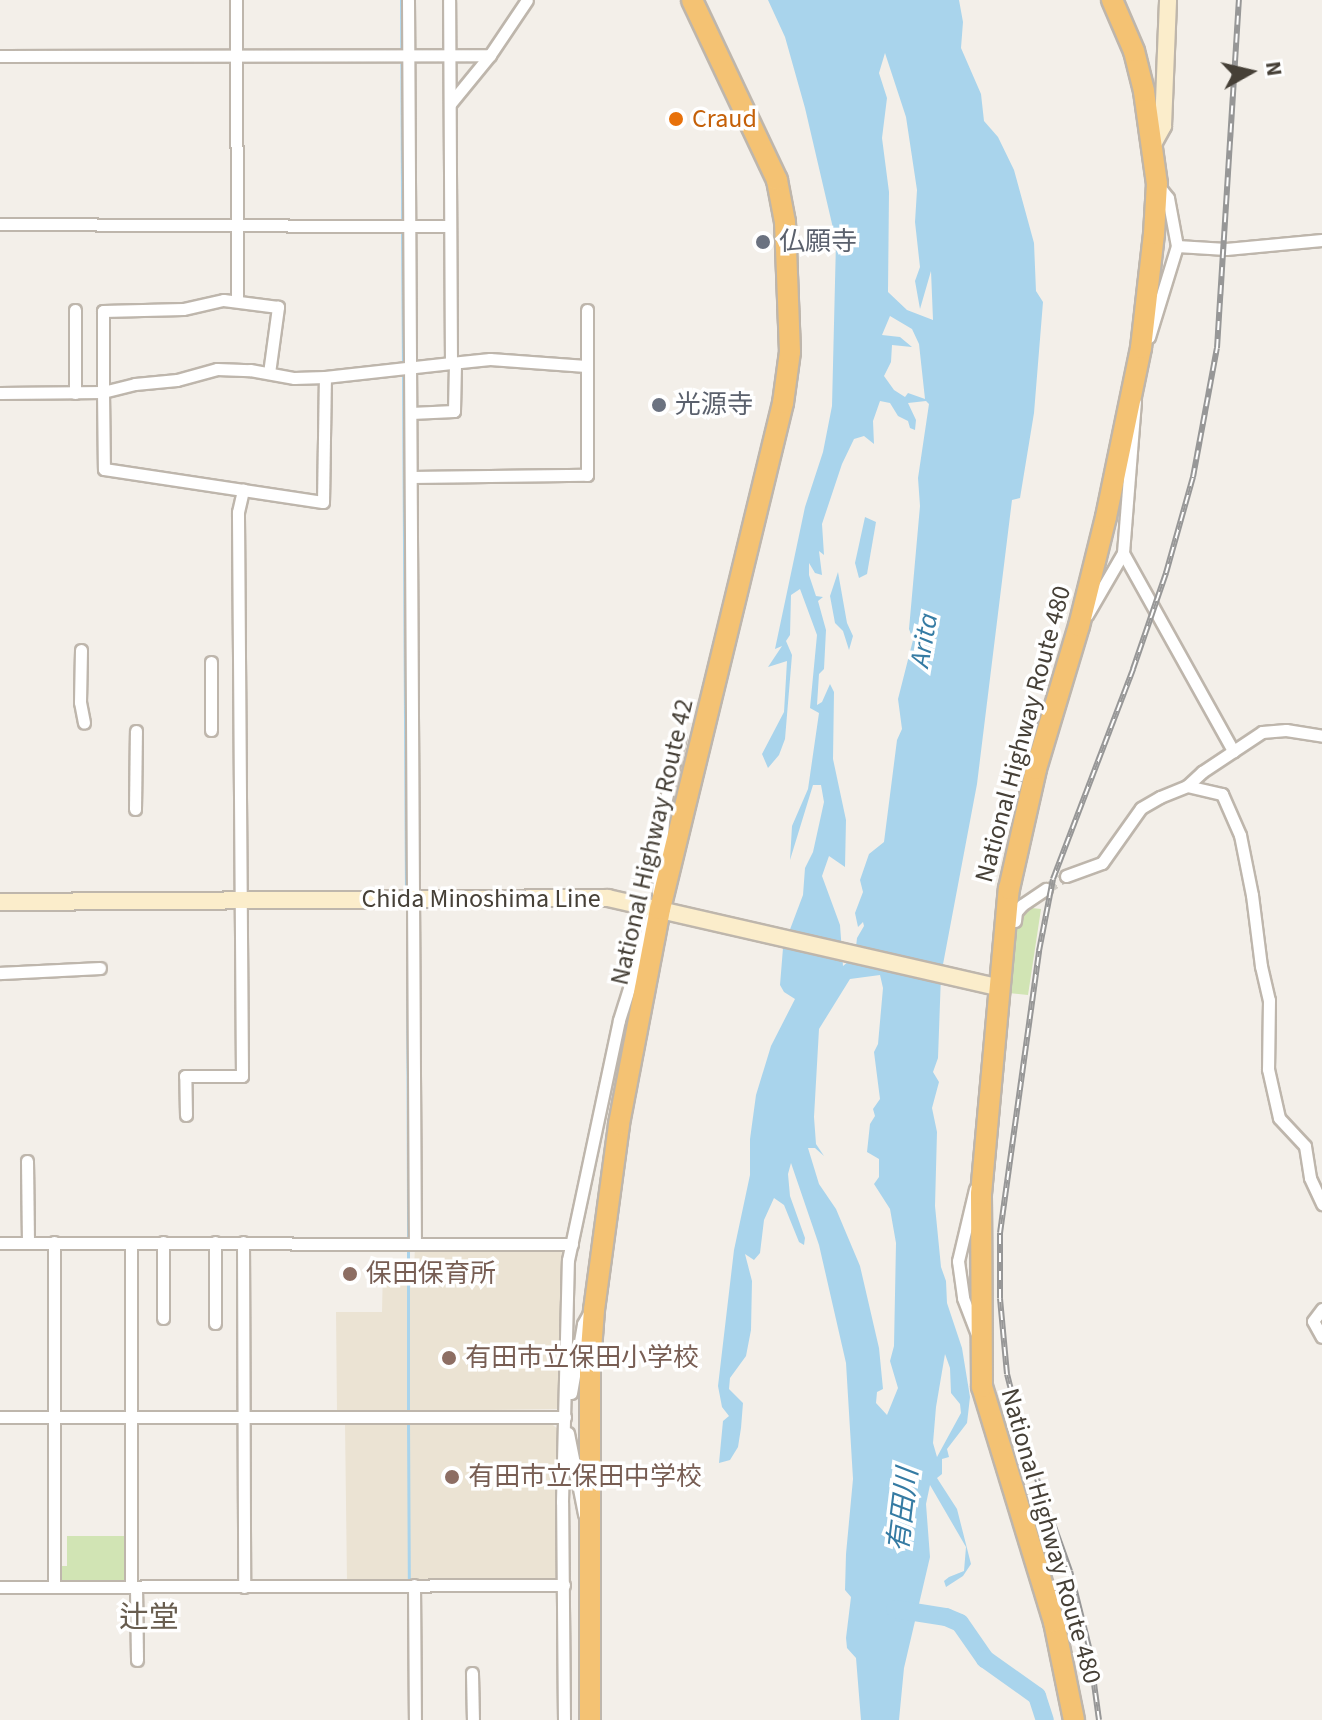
<!DOCTYPE html>
<meta charset="utf-8">
<style>
body{margin:0}
#map{position:relative;width:1322px;height:1720px;overflow:hidden;background:#f3efe9;font-family:"Source Sans 3","Noto Sans JP",sans-serif}
div>[style]{position:absolute}
[style*='--x']{left:calc(var(--x)*1px);top:calc(var(--y)*1px);width:calc(var(--w)*1px);rotate:calc(var(--a)*1deg)}
.education>*{inset:0;background:#ebe3d3}
.green>*{inset:0;background:#d1e4b4}
.water>*{inset:0;background:#a9d4ec}
.stream>*{height:3px;margin:-1.5px;padding:0 1.5px;transform-origin:1.5px;border-radius:1.5px;background:#a9d4ec}
.river>*{height:18px;margin:-9px;padding:0 9px;transform-origin:9px;border-radius:9px;background:#a9d4ec}
.street-tunnel>*{height:11px;margin-top:-5.5px;transform-origin:0;background:repeating-linear-gradient(90deg,#d0ccc5 0 11px,transparent 0 16.5px)}
.roads{filter:drop-shadow(2px 0 #beb6ac) drop-shadow(-2px 0 #beb6ac) drop-shadow(0 2px #beb6ac) drop-shadow(0 -2px #beb6ac)}
.street>*{height:11px;margin:-5.5px;padding:0 5.5px;transform-origin:5.5px;border-radius:5.5px;background:#fff}
.secondary>*{height:16px;margin:-8px;padding:0 8px;transform-origin:8px;border-radius:8px;background:#fbedcb}
.highway>*{height:20px;margin:-10px;padding:0 10px;transform-origin:10px;border-radius:10px;background:#f4c273}
.rail>*{height:6px;margin-top:-3px;transform-origin:0;background:repeating-linear-gradient(90deg,#fff 0 9px,#979797 0 18px);box-sizing:border-box;border-block:2px solid #979797}
.dots>*{width:22px;height:22px;translate:-50% -50%;box-sizing:border-box;border:4px solid #fff;border-radius:50%}
span{translate:-50% -50%;white-space:nowrap;text-align:center;line-height:1.15;-webkit-text-stroke:7px #fff;paint-order:stroke}
.food-label{font-size:26px;color:#c56008}
.left{translate:0 -50%;text-align:left}
.worship-label{font-size:26px;color:#5b616d}
.street-label{font-size:26px;color:#464037}
.education-label{font-size:26px;color:#785e54}
.water-label{font-size:28px;color:#357ba3;font-style:italic}
.quarter-label{font-size:30px;color:#685d4f}
.north{position:absolute;left:1210px;top:32px;width:80px;height:80px;-webkit-text-stroke:6px #fff;paint-order:stroke;rotate:82deg;font-size:22px;font-weight:700;line-height:32px;text-align:center;color:#464037}
.north::after{content:'';display:block;margin:auto;width:28px;height:36px;background:#464037;clip-path:polygon(50% 0,100% 100%,50% 72%,0 100%)}
</style>
<div id="map">
<div class="education">
<i style="clip-path:polygon(415px 1248px,562px 1248px,558px 1409px,337px 1412px,336px 1312px,382px 1312px,383px 1268px,414px 1267px)"></i>
<i style="clip-path:polygon(549px 1422px,558px 1429px,559px 1582px,347px 1582px,345px 1423px)"></i>
</div>
<div class="green">
<i style="clip-path:polygon(1032px 908px,1041px 909px,1028px 995px,1009px 993px,1017px 926px,1022px 912px)"></i>
<i style="clip-path:polygon(67px 1536px,129px 1536px,127px 1584px,59px 1583px,59px 1566px,67px 1566px)"></i>
</div>
<div class="water">
<i style="clip-path:polygon(evenodd,768px 0,959px 0,963px 22px,961px 48px,981px 94px,984px 121px,998px 137px,1014px 170px,1034px 243px,1036px 291px,1043px 302px,1034px 413px,1020px 498px,1012px 500px,977px 784px,941px 975px,938px 1058px,933px 1072px,939px 1082px,932px 1108px,937px 1132px,935px 1206px,941px 1267px,946px 1281px,947px 1303px,962px 1348px,970px 1397px,967px 1423px,947px 1449px,949px 1457px,942px 1459px,942px 1474px,937px 1478px,957px 1509px,971px 1564px,963px 1576px,946px 1587px,944px 1581px,949px 1577px,964px 1571px,966px 1547px,930px 1485px,926px 1504px,930px 1557px,904px 1668px,899px 1720px,861px 1720px,856px 1658px,847px 1648px,846px 1638px,851px 1597px,845px 1590px,846px 1554px,853px 1479px,846px 1363px,819px 1245px,791px 1163px,788px 1174px,790px 1196px,805px 1238px,804px 1245px,799px 1242px,784px 1205px,774px 1198px,764px 1220px,760px 1253px,754px 1260px,745px 1254px,752px 1281px,751px 1330px,746px 1356px,730px 1378px,729px 1389px,743px 1403px,741px 1428px,738px 1447px,730px 1460px,719px 1463px,723px 1421px,729px 1416px,722px 1407px,718px 1386px,734px 1250px,750px 1175px,750px 1139px,756px 1095px,771px 1046px,795px 999px,784px 992px,780px 985px,783px 948px,803px 895px,805px 868px,813px 852px,824px 802px,821px 785px,813px 785px,790px 860px,792px 826px,808px 789px,819px 713px,810px 708px,817px 635px,800px 589px,791px 595px,790px 635px,786px 641px,792px 655px,785px 739px,779px 755px,768px 768px,762px 754px,784px 712px,787px 661px,768px 667px,782px 646px,775px 649px,805px 507px,823px 452px,832px 406px,836px 241px,805px 108px,785px 37px,768px 0,885px 53px,906px 117px,917px 190px,915px 222px,920px 267px,915px 281px,920px 309px,931px 271px,933px 320px,907px 310px,888px 292px,889px 192px,882px 138px,887px 98px,879px 73px,885px 53px,768px 0,890px 316px,912px 329px,919px 344px,925px 399px,908px 393px,905px 397px,894px 390px,884px 376px,891px 362px,892px 345px,912px 347px,900px 337px,882px 335px,890px 316px,768px 0,880px 401px,890px 403px,898px 416px,908px 421px,910px 428px,915px 430px,916px 420px,908px 403px,926px 401px,929px 404px,918px 478px,920px 506px,909px 629px,913px 640px,898px 699px,902px 729px,897px 740px,884px 842px,869px 854px,860px 880px,863px 892px,855px 913px,858px 927px,863px 922px,864px 926px,857px 938px,855px 956px,843px 966px,840px 925px,822px 876px,829px 856px,845px 867px,846px 820px,833px 759px,834px 692px,830px 684px,822px 702px,817px 705px,819px 674px,824px 669px,826px 630px,818px 601px,823px 597px,816px 596px,809px 575px,809px 563px,815px 573px,822px 575px,819px 551px,824px 555px,822px 524px,842px 464px,854px 439px,864px 436px,874px 444px,873px 421px,880px 401px,768px 0,880px 975px,883px 988px,878px 1044px,874px 1052px,880px 1099px,873px 1109px,875px 1116px,870px 1124px,867px 1152px,879px 1159px,879px 1177px,874px 1184px,890px 1209px,896px 1243px,894px 1346px,890px 1361px,898px 1388px,887px 1415px,876px 1403px,877px 1392px,883px 1389px,879px 1348px,860px 1266px,836px 1209px,819px 1184px,808px 1148px,815px 1148px,824px 1156px,816px 1144px,814px 1117px,819px 1029px,850px 979px,880px 975px,768px 0,945px 1354px,950px 1368px,951px 1393px,960px 1404px,961px 1413px,937px 1457px,933px 1443px,936px 1407px,945px 1354px)"></i>
<i style="clip-path:polygon(865px 517px,876px 522px,867px 574px,859px 578px,855px 563px)"></i>
<i style="clip-path:polygon(838px 572px,847px 623px,853px 636px,849px 650px,843px 631px,835px 623px,830px 596px)"></i>
</div>
<div class="stream">
<i style="--x:401;--y:0;--w:221;--a:89.7"></i>
<i style="--x:402;--y:229;--w:136;--a:89.6"></i>
<i style="--x:403;--y:373;--w:516;--a:89.67"></i>
<i style="--x:407;--y:924;--w:316;--a:89.8"></i>
<i style="--x:408;--y:1248;--w:164;--a:90"></i>
<i style="--x:408;--y:1420;--w:164;--a:89.7"></i>
<i style="--x:409;--y:1672;--w:48;--a:90"></i>
</div>
<div class="river">
<i style="--x:895;--y:1609;--w:52;--a:8.9"></i>
<i style="--x:946;--y:1617;--w:15;--a:23"></i>
<i style="--x:960;--y:1623;--w:44;--a:55.2"></i>
<i style="--x:985;--y:1659;--w:64;--a:35.4"></i>
<i style="--x:1037;--y:1696;--w:25;--a:72"></i>
</div>
<div class="street-tunnel">
<i style="--x:1046;--y:889;--w:24;--a:-33"></i>
</div>
<div class="roads">
<div class="street">
<i style="--x:236;--y:0;--w:301;--a:89.8"></i>
<i style="--x:408;--y:0;--w:1242;--a:89.68"></i>
<i style="--x:0;--y:56;--w:490;--a:-0.1"></i>
<i style="--x:490;--y:55;--w:66;--a:-56.1"></i>
<i style="--x:450;--y:104;--w:63;--a:-50.8"></i>
<i style="--x:0;--y:224;--w:450;--a:0.3"></i>
<i style="--x:1177;--y:246;--w:49;--a:3.5"></i>
<i style="--x:1226;--y:249;--w:96;--a:-5.4"></i>
<i style="--x:75;--y:310;--w:83;--a:90"></i>
<i style="--x:1149;--y:337;--w:95;--a:-72.9"></i>
<i style="--x:1177;--y:246;--w:49;--a:-100.6"></i>
<i style="--x:1168;--y:198;--w:18;--a:-128"></i>
<i style="--x:451;--y:363;--w:39;--a:-6"></i>
<i style="--x:490;--y:359;--w:96;--a:4.2"></i>
<i style="--x:269;--y:373;--w:67;--a:-82.2"></i>
<i style="--x:278;--y:307;--w:55;--a:-172.7"></i>
<i style="--x:223;--y:300;--w:41;--a:167.3"></i>
<i style="--x:183;--y:309;--w:80;--a:178.6"></i>
<i style="--x:103;--y:311;--w:81;--a:90"></i>
<i style="--x:103;--y:392;--w:33;--a:-14"></i>
<i style="--x:135;--y:384;--w:42;--a:-5.4"></i>
<i style="--x:177;--y:380;--w:41;--a:-15.4"></i>
<i style="--x:217;--y:369;--w:33;--a:2"></i>
<i style="--x:250;--y:370;--w:45;--a:10.3"></i>
<i style="--x:294;--y:378;--w:31;--a:-2"></i>
<i style="--x:0;--y:393;--w:103;--a:-0.6"></i>
<i style="--x:103;--y:392;--w:77;--a:89.3"></i>
<i style="--x:104;--y:469;--w:221;--a:8.6"></i>
<i style="--x:323;--y:502;--w:125;--a:-89.1"></i>
<i style="--x:325;--y:377;--w:127;--a:-6.3"></i>
<i style="--x:451;--y:363;--w:363;--a:-90.3"></i>
<i style="--x:411;--y:413;--w:43;--a:-2.7"></i>
<i style="--x:454;--y:411;--w:48;--a:-88.8"></i>
<i style="--x:411;--y:477;--w:176;--a:-0.7"></i>
<i style="--x:587;--y:475;--w:165;--a:-90"></i>
<i style="--x:1123;--y:553;--w:227;--a:60.9"></i>
<i style="--x:1087;--y:615;--w:72;--a:-59.9"></i>
<i style="--x:1123;--y:553;--w:151;--a:-85.5"></i>
<i style="--x:81;--y:650;--w:52;--a:91.1"></i>
<i style="--x:80;--y:702;--w:21;--a:79"></i>
<i style="--x:211;--y:662;--w:68;--a:90"></i>
<i style="--x:1187;--y:786;--w:21;--a:-43"></i>
<i style="--x:1202;--y:772;--w:72;--a:-33.7"></i>
<i style="--x:1262;--y:732;--w:24;--a:-5"></i>
<i style="--x:1286;--y:730;--w:36;--a:9"></i>
<i style="--x:135;--y:809;--w:78;--a:-89.3"></i>
<i style="--x:1066;--y:876;--w:38;--a:-20"></i>
<i style="--x:1102;--y:863;--w:67;--a:-54.7"></i>
<i style="--x:1141;--y:808;--w:22;--a:-30"></i>
<i style="--x:1160;--y:797;--w:29;--a:-22"></i>
<i style="--x:1187;--y:786;--w:36;--a:13"></i>
<i style="--x:1222;--y:794;--w:45;--a:66.3"></i>
<i style="--x:1240;--y:835;--w:61;--a:78.7"></i>
<i style="--x:1252;--y:895;--w:72;--a:82.8"></i>
<i style="--x:1261;--y:966;--w:35;--a:77"></i>
<i style="--x:1269;--y:1000;--w:69;--a:90.8"></i>
<i style="--x:1268;--y:1069;--w:50;--a:77.3"></i>
<i style="--x:1279;--y:1118;--w:38;--a:47"></i>
<i style="--x:1305;--y:1146;--w:32;--a:81"></i>
<i style="--x:1310;--y:1178;--w:29;--a:65"></i>
<i style="--x:658;--y:893;--w:85;--a:-86"></i>
<i style="--x:664;--y:808;--w:74;--a:-77.5"></i>
<i style="--x:1015;--y:921;--w:9;--a:-84"></i>
<i style="--x:1016;--y:912;--w:9;--a:-49"></i>
<i style="--x:1022;--y:905;--w:29;--a:-34"></i>
<i style="--x:0;--y:973;--w:100;--a:-2.9"></i>
<i style="--x:186;--y:1115;--w:39;--a:-91"></i>
<i style="--x:185;--y:1076;--w:57;--a:0"></i>
<i style="--x:242;--y:1076;--w:564;--a:-90.41"></i>
<i style="--x:238;--y:512;--w:23;--a:-77"></i>
<i style="--x:27;--y:1161;--w:81;--a:89.3"></i>
<i style="--x:975;--y:1189;--w:74;--a:103.3"></i>
<i style="--x:958;--y:1261;--w:37;--a:82"></i>
<i style="--x:963;--y:1298;--w:40;--a:69"></i>
<i style="--x:215;--y:1242;--w:81;--a:90"></i>
<i style="--x:243;--y:1242;--w:345;--a:89.8"></i>
<i style="--x:0;--y:1243;--w:572;--a:0.1"></i>
<i style="--x:131;--y:1243;--w:344;--a:90"></i>
<i style="--x:1322;--y:1309;--w:15;--a:127"></i>
<i style="--x:1313;--y:1321;--w:18;--a:61"></i>
<i style="--x:163;--y:1318;--w:76;--a:-90"></i>
<i style="--x:571;--y:1393;--w:70;--a:-80.1"></i>
<i style="--x:583;--y:1324;--w:13;--a:-61"></i>
<i style="--x:0;--y:1417;--w:565;--a:0"></i>
<i style="--x:568;--y:1433;--w:83;--a:78.8"></i>
<i style="--x:414;--y:1585;--w:135;--a:89.6"></i>
<i style="--x:0;--y:1587;--w:564;--a:-0.2"></i>
<i style="--x:54;--y:1587;--w:345;--a:-90"></i>
<i style="--x:136;--y:1587;--w:73;--a:89.2"></i>
<i style="--x:472;--y:1673;--w:47;--a:88.8"></i>
<i style="--x:564;--y:1720;--w:218;--a:-90.5"></i>
<i style="--x:562;--y:1502;--w:242;--a:-88.6"></i>
<i style="--x:568;--y:1260;--w:245;--a:-78"></i>
<i style="--x:619;--y:1020;--w:113;--a:-72.5"></i>
</div>
<div class="secondary">
<i style="--x:1153;--y:144;--w:21;--a:-61"></i>
<i style="--x:1163;--y:126;--w:126;--a:-87.7"></i>
<i style="--x:0;--y:902;--w:608;--a:-0.38"></i>
<i style="--x:608;--y:898;--w:402;--a:12.9"></i>
</div>
<div class="highway">
<i style="--x:590;--y:1720;--w:356;--a:-90"></i>
<i style="--x:590;--y:1364;--w:54;--a:-85.8"></i>
<i style="--x:594;--y:1310;--w:188;--a:-82.3"></i>
<i style="--x:619;--y:1124;--w:219;--a:-79.2"></i>
<i style="--x:660;--y:909;--w:521;--a:-76.34"></i>
<i style="--x:783;--y:403;--w:51;--a:-82.2"></i>
<i style="--x:790;--y:352;--w:130;--a:-92.2"></i>
<i style="--x:785;--y:222;--w:43;--a:-100.8"></i>
<i style="--x:777;--y:180;--w:199;--a:-115.3"></i>
<i style="--x:1074;--y:1720;--w:100;--a:-101.5"></i>
<i style="--x:1054;--y:1622;--w:246;--a:-107"></i>
<i style="--x:982;--y:1387;--w:193;--a:-90.3"></i>
<i style="--x:981;--y:1194;--w:306;--a:-84.8"></i>
<i style="--x:1009;--y:889;--w:123;--a:-77.3"></i>
<i style="--x:1036;--y:769;--w:149;--a:-73.3"></i>
<i style="--x:1079;--y:626;--w:112;--a:-76.1"></i>
<i style="--x:1106;--y:517;--w:173;--a:-78.3"></i>
<i style="--x:1141;--y:348;--w:115;--a:-83.5"></i>
<i style="--x:1154;--y:234;--w:50;--a:-86.6"></i>
<i style="--x:1157;--y:184;--w:94;--a:-98"></i>
<i style="--x:1144;--y:91;--w:41;--a:-104"></i>
<i style="--x:1134;--y:51;--w:56;--a:-113.3"></i>
</div>
</div>
<div class="rail">
<i style="--x:1099;--y:1720;--w:74;--a:-97.8"></i>
<i style="--x:1089;--y:1647;--w:78;--a:-104"></i>
<i style="--x:1070;--y:1571;--w:134;--a:-109.7"></i>
<i style="--x:1025;--y:1445;--w:73;--a:-104.2"></i>
<i style="--x:1007;--y:1374;--w:76;--a:-95.3"></i>
<i style="--x:1000;--y:1298;--w:65;--a:-90"></i>
<i style="--x:1000;--y:1233;--w:285;--a:-82.1"></i>
<i style="--x:1039;--y:951;--w:73;--a:-79"></i>
<i style="--x:1053;--y:879;--w:225;--a:-69.1"></i>
<i style="--x:1133;--y:669;--w:102;--a:-71"></i>
<i style="--x:1166;--y:573;--w:100;--a:-74.3"></i>
<i style="--x:1193;--y:477;--w:131;--a:-79.5"></i>
<i style="--x:1217;--y:348;--w:349;--a:-86.4"></i>
</div>
<div class="dots">
<i style="left:676px;top:119px;background:#e8710a"></i>
<i style="left:763px;top:242px;background:#6b7280"></i>
<i style="left:659px;top:405px;background:#6b7280"></i>
<i style="left:350px;top:1274px;background:#8d6e63"></i>
<i style="left:449px;top:1358px;background:#8d6e63"></i>
<i style="left:452px;top:1477px;background:#8d6e63"></i>
</div>
<div class="food-label">
<span class="left" style="left:692px;top:119px">Craud</span>
</div>
<div class="worship-label">
<span class="left" style="left:779px;top:242px">仏願寺</span>
<span class="left" style="left:675px;top:405px">光源寺</span>
</div>
<div class="street-label">
<span style="left:1023px;top:734px;rotate:-75deg">National Highway Route 480</span>
<span style="left:652px;top:842px;rotate:-77deg">National Highway Route 42</span>
<span style="left:481px;top:899px">Chida Minoshima Line</span>
<span style="left:1051px;top:1536px;rotate:74deg">National Highway Route 480</span>
</div>
<div class="education-label">
<span class="left" style="left:366px;top:1274px">保田保育所</span>
<span class="left" style="left:465px;top:1358px">有田市立保田小学校</span>
<span class="left" style="left:468px;top:1477px">有田市立保田中学校</span>
</div>
<div class="water-label">
<span style="left:924px;top:640px;rotate:-80deg">Arita</span>
<span style="left:903px;top:1510px;rotate:-83deg">有田川</span>
</div>
<div class="quarter-label">
<span style="left:149px;top:1618px">辻堂</span>
</div>
<div class="north">N</div>
</div>
